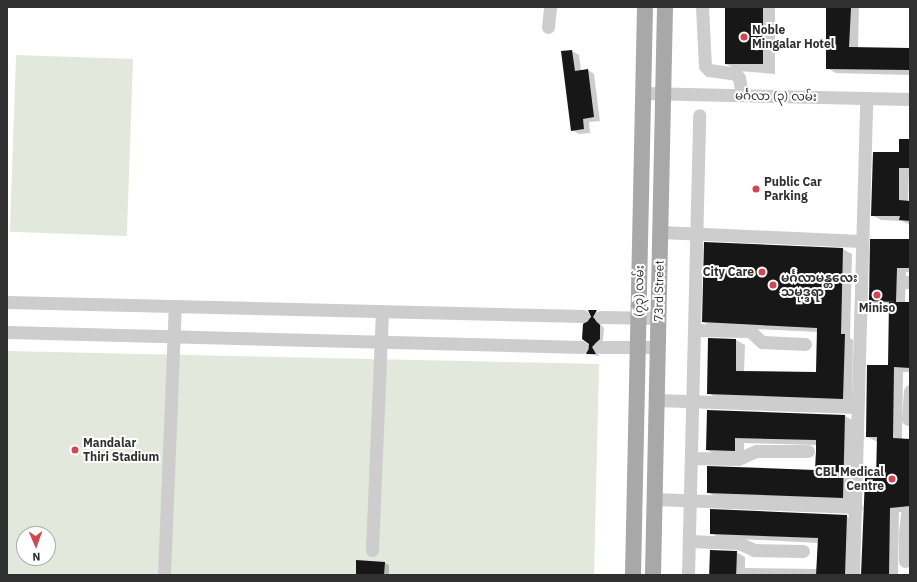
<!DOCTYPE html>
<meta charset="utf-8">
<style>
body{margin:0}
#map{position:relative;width:917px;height:582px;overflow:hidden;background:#fff;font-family:"IBM Plex Sans","Noto Sans Myanmar",sans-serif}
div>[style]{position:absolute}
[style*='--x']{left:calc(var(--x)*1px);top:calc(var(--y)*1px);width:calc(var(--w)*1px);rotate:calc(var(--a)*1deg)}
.green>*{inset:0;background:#e3e8dc;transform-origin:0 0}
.shadow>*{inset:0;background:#0003}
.building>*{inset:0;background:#171717;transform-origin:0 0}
.minor>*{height:13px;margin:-6.5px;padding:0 6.5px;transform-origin:6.5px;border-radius:6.5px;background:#cdcdcd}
.major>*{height:16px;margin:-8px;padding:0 8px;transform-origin:8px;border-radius:8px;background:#a8a8a8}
.dots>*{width:11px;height:11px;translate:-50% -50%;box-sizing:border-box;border:2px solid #fff;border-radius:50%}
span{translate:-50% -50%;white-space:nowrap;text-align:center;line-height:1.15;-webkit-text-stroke:4px #fff;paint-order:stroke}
.poi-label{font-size:12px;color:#303030;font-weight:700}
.left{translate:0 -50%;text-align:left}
.right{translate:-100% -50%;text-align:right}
.street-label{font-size:12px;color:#303030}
.frame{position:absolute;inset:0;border:8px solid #303030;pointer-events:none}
.north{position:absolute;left:16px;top:526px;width:40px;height:40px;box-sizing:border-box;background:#fff;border:1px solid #acacac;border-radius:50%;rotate:178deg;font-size:11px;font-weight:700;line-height:16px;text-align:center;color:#303030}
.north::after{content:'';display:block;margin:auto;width:14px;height:18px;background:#d14751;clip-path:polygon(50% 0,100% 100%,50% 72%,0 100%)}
</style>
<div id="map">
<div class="green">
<i style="left:133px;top:59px;width:177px;height:117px;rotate:92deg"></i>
<i style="clip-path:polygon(evenodd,7px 351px,599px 364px,594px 575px,7px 575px,7px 351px,24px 534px,48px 534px,48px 558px,24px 558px,24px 534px)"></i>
</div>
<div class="shadow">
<i style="clip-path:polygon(726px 7px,775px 7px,775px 74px,739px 71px,726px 64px)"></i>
<i style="clip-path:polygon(828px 7px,859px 7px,858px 48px,910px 49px,910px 75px,836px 73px,827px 68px)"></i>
<i style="clip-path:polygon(572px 51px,579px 55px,581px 71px,588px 70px,594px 74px,600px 121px,589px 122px,590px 133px,579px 134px,572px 130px)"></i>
<i style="clip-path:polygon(910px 140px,908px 202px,910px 225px,902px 221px,881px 220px,872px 215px)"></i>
<i style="clip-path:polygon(910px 240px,910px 272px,906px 272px,905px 303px,910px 303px,910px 372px,903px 372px,902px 440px,910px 440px,910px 512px,899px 512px,898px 575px,901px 575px,862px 575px,877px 479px,878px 442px,867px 437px,889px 366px,890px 306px,879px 306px,870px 301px)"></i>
<i style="clip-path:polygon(705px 243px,843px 249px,852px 254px,850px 338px,853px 340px,852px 403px,717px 398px,708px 393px,736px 340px,745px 345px,744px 372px,817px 373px,818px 332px,712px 327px,703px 322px)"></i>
<i style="clip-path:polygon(590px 311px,600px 313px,597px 320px,604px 328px,603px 340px,596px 349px,599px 356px,587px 354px,591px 347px,583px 337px,592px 317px)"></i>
<i style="clip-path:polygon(708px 411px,845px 416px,854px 421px,851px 503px,717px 498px,708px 492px,816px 471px,817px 445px,744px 443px,744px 456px,716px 455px,707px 450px)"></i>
<i style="clip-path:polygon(846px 516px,855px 521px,854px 575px,710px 575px,736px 552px,745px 557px,745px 568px,818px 569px,819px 543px,720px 538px,711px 533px)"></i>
<i style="clip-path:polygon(385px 563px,389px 565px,389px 575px,356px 575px)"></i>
</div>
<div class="building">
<i style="left:725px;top:7px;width:38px;height:57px"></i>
<i style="clip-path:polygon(826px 7px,851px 8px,849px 47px,910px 48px,910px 70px,826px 69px)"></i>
<i style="clip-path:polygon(572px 50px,575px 71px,588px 69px,594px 117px,583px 119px,584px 129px,571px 131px,561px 51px)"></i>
<i style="clip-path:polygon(899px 139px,910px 139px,910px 168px,899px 168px,899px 200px,910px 201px,910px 221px,899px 220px,900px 216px,871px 216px,873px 152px,899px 152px)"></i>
<i style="clip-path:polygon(870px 239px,910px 239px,910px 268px,897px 268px,896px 302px,869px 301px)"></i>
<i style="clip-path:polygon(704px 242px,843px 248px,841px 334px,845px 334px,843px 399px,707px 394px,708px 338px,736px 339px,736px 371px,816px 372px,817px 328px,702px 322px)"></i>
<i style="clip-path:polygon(889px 302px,910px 302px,910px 368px,894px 367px,893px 438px,910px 439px,910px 506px,890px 508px,889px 575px,861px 575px,865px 478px,876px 478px,877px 437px,866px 437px,867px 365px,888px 365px)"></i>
<i style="clip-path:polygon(588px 310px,597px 310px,593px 317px,600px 325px,600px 339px,592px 347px,596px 354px,586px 354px,589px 344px,582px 339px,583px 324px,591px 317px)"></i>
<i style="clip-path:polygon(707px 410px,845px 415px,843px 498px,707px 493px,707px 466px,815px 470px,816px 451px,816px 440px,735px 438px,735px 451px,706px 450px)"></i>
<i style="clip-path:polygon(710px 509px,847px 515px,845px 575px,816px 575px,818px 538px,710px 534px)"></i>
<i style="left:710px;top:550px;width:27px;height:25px;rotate:2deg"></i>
<i style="clip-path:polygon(356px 560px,385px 562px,384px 575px,356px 575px)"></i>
</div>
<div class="minor">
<i style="--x:702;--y:7;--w:59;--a:87.1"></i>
<i style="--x:705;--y:66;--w:6;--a:45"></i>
<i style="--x:709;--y:70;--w:27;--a:8"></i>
<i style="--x:736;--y:74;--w:5;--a:53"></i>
<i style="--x:739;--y:78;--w:17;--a:80"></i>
<i style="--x:548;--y:27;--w:20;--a:-84"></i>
<i style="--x:643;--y:93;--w:267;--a:1.3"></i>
<i style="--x:661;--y:232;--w:200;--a:2.6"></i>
<i style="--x:906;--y:282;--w:4;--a:0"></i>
<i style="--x:7;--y:302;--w:576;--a:1.39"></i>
<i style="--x:601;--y:317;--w:58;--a:1"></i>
<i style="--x:695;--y:330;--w:55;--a:1"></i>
<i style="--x:750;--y:331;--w:16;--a:43"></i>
<i style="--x:762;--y:342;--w:43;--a:2.7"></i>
<i style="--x:7;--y:332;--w:575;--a:1.49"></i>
<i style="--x:600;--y:347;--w:58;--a:0"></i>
<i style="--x:657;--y:400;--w:200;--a:2"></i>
<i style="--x:908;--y:419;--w:28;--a:-86"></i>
<i style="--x:691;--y:458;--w:47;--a:1.2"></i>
<i style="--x:738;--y:459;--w:20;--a:-24"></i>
<i style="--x:756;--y:451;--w:52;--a:0"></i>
<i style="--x:655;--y:499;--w:201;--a:2.3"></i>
<i style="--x:689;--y:541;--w:50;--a:2.3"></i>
<i style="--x:739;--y:543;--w:17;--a:25"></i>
<i style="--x:754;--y:550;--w:49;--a:1.2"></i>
<i style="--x:372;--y:550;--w:239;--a:-87.6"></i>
<i style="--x:905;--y:561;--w:28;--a:-90"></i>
<i style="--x:905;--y:533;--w:18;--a:-84"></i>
<i style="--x:907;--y:515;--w:3;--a:-18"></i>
<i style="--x:164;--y:575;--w:269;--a:-87.7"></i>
<i style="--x:688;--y:575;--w:460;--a:-88.6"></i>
<i style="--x:853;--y:575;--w:477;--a:-88.4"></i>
</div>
<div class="major">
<i style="--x:633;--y:575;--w:568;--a:-88.79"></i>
<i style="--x:653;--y:575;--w:568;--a:-88.79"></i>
</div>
<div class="dots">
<i style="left:744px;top:37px;background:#d14751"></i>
<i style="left:756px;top:189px;background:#d14751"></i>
<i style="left:762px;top:272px;background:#d14751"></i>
<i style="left:773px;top:285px;background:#d14751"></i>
<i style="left:877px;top:295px;background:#d14751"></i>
<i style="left:75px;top:450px;background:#d14751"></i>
<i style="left:892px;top:479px;background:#d14751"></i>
</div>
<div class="poi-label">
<span class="left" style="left:752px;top:37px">Noble<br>Mingalar Hotel</span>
<span class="left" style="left:764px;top:189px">Public Car<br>Parking</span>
<span class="right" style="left:754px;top:272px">City Care</span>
<span class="left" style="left:781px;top:285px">မင်္ဂလာမန္တလေး<br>သမုဒ္ဒရာ</span>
<span style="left:877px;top:308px">Miniso</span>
<span class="left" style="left:83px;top:450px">Mandalar<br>Thiri Stadium</span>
<span class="right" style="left:884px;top:479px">CBL Medical<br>Centre</span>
</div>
<div class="street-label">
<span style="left:776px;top:96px;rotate:1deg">မင်္ဂလာ (၃) လမ်း</span>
<span style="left:639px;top:291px;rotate:-89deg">(၇၃) လမ်း</span>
<span style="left:659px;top:291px;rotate:-89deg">73rd Street</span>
</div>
<div class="frame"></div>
<div class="north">N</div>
</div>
